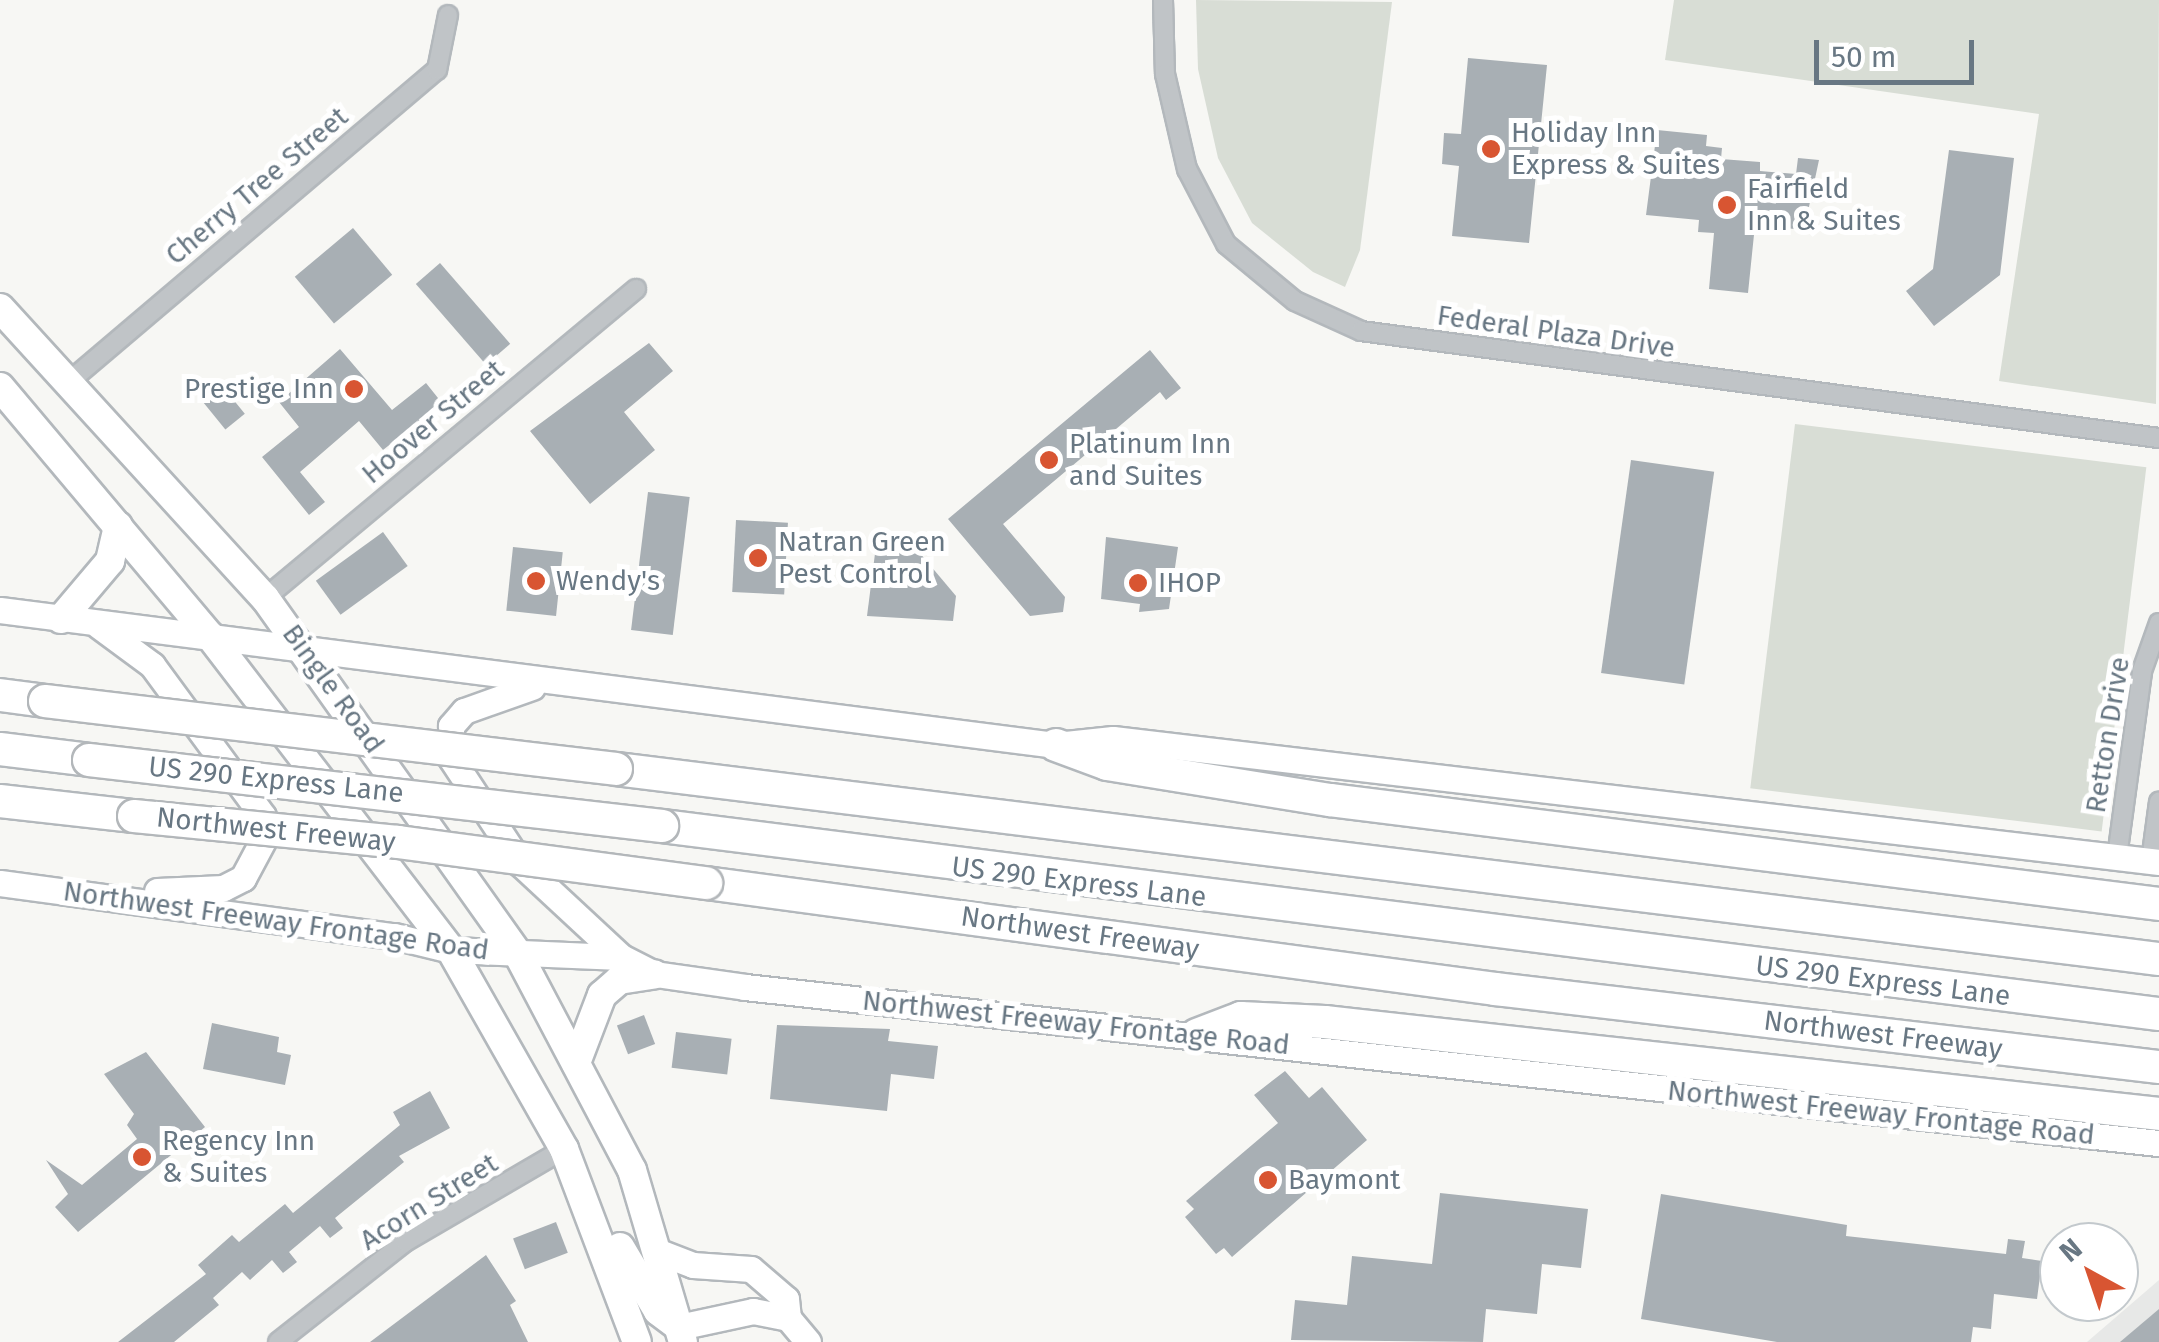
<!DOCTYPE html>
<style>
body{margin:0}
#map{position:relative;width:2159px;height:1342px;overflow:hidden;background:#f7f7f4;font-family:"Fira Sans",sans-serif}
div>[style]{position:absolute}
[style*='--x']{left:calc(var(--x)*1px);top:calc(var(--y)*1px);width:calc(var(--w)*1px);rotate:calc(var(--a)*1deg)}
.built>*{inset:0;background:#e7e8e7}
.green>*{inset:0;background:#d8ddd5;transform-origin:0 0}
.building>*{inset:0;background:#a8afb4;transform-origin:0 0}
.roads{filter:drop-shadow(2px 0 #b3b8bc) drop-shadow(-2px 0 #b3b8bc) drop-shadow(0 2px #b3b8bc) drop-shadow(0 -2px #b3b8bc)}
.street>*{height:18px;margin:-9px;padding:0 9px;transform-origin:9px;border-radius:9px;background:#c0c4c7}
.secondary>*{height:25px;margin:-12.5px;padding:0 12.5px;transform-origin:12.5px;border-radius:12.5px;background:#fff}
.primary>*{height:28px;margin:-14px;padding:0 14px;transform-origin:14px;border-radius:14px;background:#fff}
.highway>*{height:32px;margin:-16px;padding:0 16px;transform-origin:16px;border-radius:16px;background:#fff}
.bridges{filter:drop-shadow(2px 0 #b3b7ba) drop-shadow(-2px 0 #b3b7ba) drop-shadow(0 2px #b3b7ba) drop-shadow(0 -2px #b3b7ba)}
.highway-bridge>*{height:32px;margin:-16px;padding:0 16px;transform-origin:16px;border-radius:16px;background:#fff}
.dots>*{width:28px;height:28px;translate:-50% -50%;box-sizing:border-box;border:5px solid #fff;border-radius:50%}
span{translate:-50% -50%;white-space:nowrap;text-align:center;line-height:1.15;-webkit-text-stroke:10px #fff;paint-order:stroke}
.poi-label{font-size:28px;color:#687783}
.left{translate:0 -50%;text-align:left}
.right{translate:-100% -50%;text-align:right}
.street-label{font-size:28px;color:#687783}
.north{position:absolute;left:2039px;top:1222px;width:100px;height:100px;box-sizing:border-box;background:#fff;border:2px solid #c3c9cd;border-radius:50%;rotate:320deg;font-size:28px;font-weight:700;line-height:40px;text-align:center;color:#687783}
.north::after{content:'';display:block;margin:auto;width:35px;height:45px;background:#d85532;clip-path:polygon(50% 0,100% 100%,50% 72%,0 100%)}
.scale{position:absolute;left:1814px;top:40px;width:160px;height:45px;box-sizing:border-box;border:5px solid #687783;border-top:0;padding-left:12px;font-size:30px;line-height:35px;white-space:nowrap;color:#687783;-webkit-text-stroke:8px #fff;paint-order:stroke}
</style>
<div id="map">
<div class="built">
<i style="clip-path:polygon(2159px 1280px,2159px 1342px,2087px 1342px)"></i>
</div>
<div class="green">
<i style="clip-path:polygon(1196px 0,1392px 2px,1360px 250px,1345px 287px,1313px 272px,1252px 223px,1218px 158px,1198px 69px)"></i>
<i style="clip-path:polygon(1674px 0,2159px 0,2156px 404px,1999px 381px,2039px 114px,1665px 60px)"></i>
<i style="left:1795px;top:424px;width:354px;height:367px;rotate:7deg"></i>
</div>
<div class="building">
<i style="clip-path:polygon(1468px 58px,1547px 65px,1529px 243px,1452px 236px,1459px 166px,1442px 164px,1444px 133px,1461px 134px)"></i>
<i style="clip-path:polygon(1657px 130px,1707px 135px,1706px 146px,1722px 148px,1721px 159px,1760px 162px,1760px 171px,1796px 174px,1798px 158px,1819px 160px,1804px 230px,1755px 225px,1748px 293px,1709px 289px,1714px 233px,1698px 232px,1699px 220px,1646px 215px)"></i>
<i style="clip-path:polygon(1949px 150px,2014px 158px,2000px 275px,1934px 326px,1906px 291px,1933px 269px)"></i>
<i style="left:353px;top:228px;width:61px;height:76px;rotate:50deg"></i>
<i style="left:440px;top:263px;width:107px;height:32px;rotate:49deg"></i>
<i style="clip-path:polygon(649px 343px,673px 371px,624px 412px,655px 450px,590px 504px,530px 431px)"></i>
<i style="clip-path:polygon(340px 349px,392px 410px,426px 383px,442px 403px,383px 450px,359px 421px,300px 472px,325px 502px,309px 515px,262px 457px,299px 427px,279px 402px)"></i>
<i style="clip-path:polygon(1150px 350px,1181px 388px,1166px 400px,1160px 392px,1003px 524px,1065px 597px,1063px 612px,1030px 616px,948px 519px)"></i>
<i style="left:219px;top:382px;width:41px;height:25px;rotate:51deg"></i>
<i style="left:1631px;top:460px;width:84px;height:215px;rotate:8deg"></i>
<i style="left:648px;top:492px;width:42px;height:139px;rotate:7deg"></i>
<i style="left:736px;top:520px;width:52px;height:72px;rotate:3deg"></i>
<i style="clip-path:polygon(878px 530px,903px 533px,956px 596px,953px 621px,867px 616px)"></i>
<i style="left:383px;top:532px;width:42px;height:83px;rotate:54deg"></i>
<i style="clip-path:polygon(1106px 537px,1178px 547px,1169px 609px,1139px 612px,1140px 604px,1101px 599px)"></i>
<i style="left:513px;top:547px;width:50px;height:64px;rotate:6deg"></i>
<i style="left:644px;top:1015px;width:31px;height:29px;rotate:69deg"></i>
<i style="clip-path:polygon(212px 1023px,279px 1037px,277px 1052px,291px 1055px,285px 1085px,203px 1069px)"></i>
<i style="clip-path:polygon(777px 1025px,890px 1029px,888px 1041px,938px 1046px,934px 1079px,891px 1074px,887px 1111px,770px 1099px)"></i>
<i style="left:676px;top:1032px;width:56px;height:36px;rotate:7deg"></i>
<i style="clip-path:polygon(146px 1052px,205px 1127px,78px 1232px,55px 1207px,68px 1194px,46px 1160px,82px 1185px,137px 1139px,127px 1125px,134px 1114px,104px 1074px)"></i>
<i style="clip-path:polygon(1285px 1071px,1309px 1098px,1322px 1087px,1367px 1140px,1232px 1257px,1224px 1248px,1216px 1254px,1185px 1217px,1194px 1209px,1186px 1201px,1278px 1123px,1254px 1095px)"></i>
<i style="clip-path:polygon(430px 1091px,450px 1128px,399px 1156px,404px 1162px,335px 1218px,343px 1228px,330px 1238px,320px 1226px,289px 1252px,297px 1262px,283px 1273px,272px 1260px,250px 1280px,242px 1272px,213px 1298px,219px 1305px,174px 1342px,118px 1342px,206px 1274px,198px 1265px,232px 1235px,239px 1242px,285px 1204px,293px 1213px,400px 1125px,393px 1112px)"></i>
<i style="clip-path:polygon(1440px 1193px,1588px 1209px,1581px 1268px,1542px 1264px,1537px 1314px,1486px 1309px,1483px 1342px,1291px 1340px,1295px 1300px,1347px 1305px,1352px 1256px,1432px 1264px)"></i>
<i style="clip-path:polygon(1661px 1194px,1847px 1225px,1846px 1236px,2006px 1254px,2008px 1239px,2025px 1241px,2022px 1258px,2042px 1261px,2037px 1299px,1994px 1294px,1991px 1329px,1973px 1327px,1971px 1342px,1777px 1342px,1641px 1319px)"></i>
<i style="left:556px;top:1222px;width:33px;height:46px;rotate:69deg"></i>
<i style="clip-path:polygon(486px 1255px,516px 1301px,510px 1305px,528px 1342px,370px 1342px)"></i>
<i style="clip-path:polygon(2159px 1309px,2159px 1342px,2120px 1342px)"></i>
</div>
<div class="roads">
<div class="street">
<i style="--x:1163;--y:0;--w:74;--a:88.5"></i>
<i style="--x:1165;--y:74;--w:98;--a:77"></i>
<i style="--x:1187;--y:169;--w:85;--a:62.5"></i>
<i style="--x:1226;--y:244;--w:89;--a:39.6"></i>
<i style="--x:1295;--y:301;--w:72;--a:24.4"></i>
<i style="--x:1361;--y:331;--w:805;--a:7.64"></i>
<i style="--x:71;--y:380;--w:480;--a:-40.3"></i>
<i style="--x:437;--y:70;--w:56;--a:-78.7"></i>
<i style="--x:265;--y:598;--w:483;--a:-39.8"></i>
<i style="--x:2117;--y:857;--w:188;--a:-82.3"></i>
<i style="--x:2142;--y:671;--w:51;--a:-70.5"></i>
<i style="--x:2151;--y:861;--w:60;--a:-82.3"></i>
<i style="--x:278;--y:1342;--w:162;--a:-38.2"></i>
<i style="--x:405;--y:1242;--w:184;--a:-30.3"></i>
</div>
<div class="secondary">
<i style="--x:0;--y:610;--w:1065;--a:7.29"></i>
<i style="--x:1056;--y:745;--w:57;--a:-6"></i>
<i style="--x:1113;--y:739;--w:1053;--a:6.71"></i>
<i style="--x:99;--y:626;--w:66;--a:36.3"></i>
<i style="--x:152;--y:665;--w:187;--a:53.7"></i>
<i style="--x:263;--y:816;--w:17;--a:77"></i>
<i style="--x:267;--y:833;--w:51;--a:118.1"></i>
<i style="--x:243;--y:878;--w:22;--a:153"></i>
<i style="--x:223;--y:888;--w:66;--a:177.4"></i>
<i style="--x:532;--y:687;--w:72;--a:160.6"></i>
<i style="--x:464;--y:711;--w:20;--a:131"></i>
<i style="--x:451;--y:726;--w:32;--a:90"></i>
<i style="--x:451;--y:758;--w:127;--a:56.6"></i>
<i style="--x:521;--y:864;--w:137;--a:42.9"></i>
<i style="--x:0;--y:883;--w:398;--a:7.7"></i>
<i style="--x:394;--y:936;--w:59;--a:13.8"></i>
<i style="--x:451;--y:950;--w:170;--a:2.4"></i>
<i style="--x:621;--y:957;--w:38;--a:27"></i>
<i style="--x:655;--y:974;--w:91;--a:8.2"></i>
<i style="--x:745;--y:987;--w:1423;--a:6.3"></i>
<i style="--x:659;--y:1252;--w:36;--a:21"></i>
<i style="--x:693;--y:1265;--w:58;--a:3.9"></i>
<i style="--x:751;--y:1269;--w:46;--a:40.6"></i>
<i style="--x:786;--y:1299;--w:19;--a:84"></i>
<i style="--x:679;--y:1327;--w:76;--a:-12.2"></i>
<i style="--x:753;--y:1311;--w:36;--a:11"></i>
<i style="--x:788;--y:1318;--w:31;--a:50"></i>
</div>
<div class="primary">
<i style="--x:0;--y:308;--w:393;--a:47.6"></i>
<i style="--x:265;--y:598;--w:437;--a:54.6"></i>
<i style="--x:518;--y:954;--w:244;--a:62.2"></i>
<i style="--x:632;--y:1170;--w:179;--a:73.5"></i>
<i style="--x:0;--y:387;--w:326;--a:49.9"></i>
<i style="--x:210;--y:636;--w:396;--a:52.5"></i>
<i style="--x:451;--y:950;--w:229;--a:60.4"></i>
<i style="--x:564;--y:1149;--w:206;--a:69.3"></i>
<i style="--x:61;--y:619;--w:76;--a:-49.8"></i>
<i style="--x:110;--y:561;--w:36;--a:-77"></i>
<i style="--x:576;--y:1063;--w:73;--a:-69.1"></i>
<i style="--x:602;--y:995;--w:23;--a:-41"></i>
<i style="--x:619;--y:980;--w:36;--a:-9"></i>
<i style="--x:620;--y:1247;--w:74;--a:59.3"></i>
<i style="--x:658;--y:1311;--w:26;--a:37"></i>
</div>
<div class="highway">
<i style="--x:0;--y:695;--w:45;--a:7.6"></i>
<i style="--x:1056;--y:745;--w:54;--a:20.4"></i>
<i style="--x:1107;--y:764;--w:226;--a:9.2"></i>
<i style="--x:1330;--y:800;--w:835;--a:7.15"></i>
<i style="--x:0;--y:749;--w:90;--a:7"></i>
<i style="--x:616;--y:769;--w:1555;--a:7.02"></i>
<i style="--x:0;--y:801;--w:135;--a:6.4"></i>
<i style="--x:662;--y:826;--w:1509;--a:7.16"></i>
<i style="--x:706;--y:883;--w:796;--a:7.65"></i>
<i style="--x:1495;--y:989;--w:669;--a:6.7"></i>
<i style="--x:1197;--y:1035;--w:47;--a:-21.1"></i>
<i style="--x:1241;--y:1018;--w:84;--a:2.7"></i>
<i style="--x:1325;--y:1022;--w:839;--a:6.29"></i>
</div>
</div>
<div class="bridges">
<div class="highway-bridge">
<i style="--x:45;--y:701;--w:575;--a:6.79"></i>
<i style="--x:89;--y:760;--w:577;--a:6.57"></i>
<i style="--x:134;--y:816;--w:265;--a:5.6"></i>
<i style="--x:398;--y:842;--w:311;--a:7.6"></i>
</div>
</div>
<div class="dots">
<i style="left:1491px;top:149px;background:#d85532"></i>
<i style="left:1727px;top:205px;background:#d85532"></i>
<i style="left:354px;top:389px;background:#d85532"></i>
<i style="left:1049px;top:460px;background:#d85532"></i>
<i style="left:758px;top:558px;background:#d85532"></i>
<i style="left:536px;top:581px;background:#d85532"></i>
<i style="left:1138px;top:583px;background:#d85532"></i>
<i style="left:142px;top:1157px;background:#d85532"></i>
<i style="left:1268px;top:1180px;background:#d85532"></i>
</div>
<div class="poi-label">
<span class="left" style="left:1511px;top:149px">Holiday Inn<br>Express &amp; Suites</span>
<span class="left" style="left:1747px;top:205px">Fairfield<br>Inn &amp; Suites</span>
<span class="right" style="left:334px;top:389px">Prestige Inn</span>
<span class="left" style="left:1069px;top:460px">Platinum Inn<br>and Suites</span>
<span class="left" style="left:778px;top:558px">Natran Green<br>Pest Control</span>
<span class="left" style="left:556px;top:581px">Wendy's</span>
<span class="left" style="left:1158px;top:583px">IHOP</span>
<span class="left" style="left:162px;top:1157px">Regency Inn<br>&amp; Suites</span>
<span class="left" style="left:1288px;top:1180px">Baymont</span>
</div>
<div class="street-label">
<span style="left:257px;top:186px;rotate:-40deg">Cherry Tree Street</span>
<span style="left:1556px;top:332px;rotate:8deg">Federal Plaza Drive</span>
<span style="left:433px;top:422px;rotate:-40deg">Hoover Street</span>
<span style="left:333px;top:689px;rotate:54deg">Bingle Road</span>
<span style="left:2108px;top:735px;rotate:-81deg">Retton Drive</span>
<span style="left:276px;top:780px;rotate:6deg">US 290 Express Lane</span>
<span style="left:276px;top:830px;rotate:6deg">Northwest Freeway</span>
<span style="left:1079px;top:882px;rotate:7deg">US 290 Express Lane</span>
<span style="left:276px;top:921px;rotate:8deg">Northwest Freeway Frontage Road</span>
<span style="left:1080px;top:933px;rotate:8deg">Northwest Freeway</span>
<span style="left:1883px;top:981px;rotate:7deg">US 290 Express Lane</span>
<span style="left:1076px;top:1023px;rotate:6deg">Northwest Freeway Frontage Road</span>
<span style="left:1883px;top:1035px;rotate:7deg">Northwest Freeway</span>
<span style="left:1881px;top:1113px;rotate:6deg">Northwest Freeway Frontage Road</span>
<span style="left:429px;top:1202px;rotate:-32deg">Acorn Street</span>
</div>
<div class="north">N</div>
<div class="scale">50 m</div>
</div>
